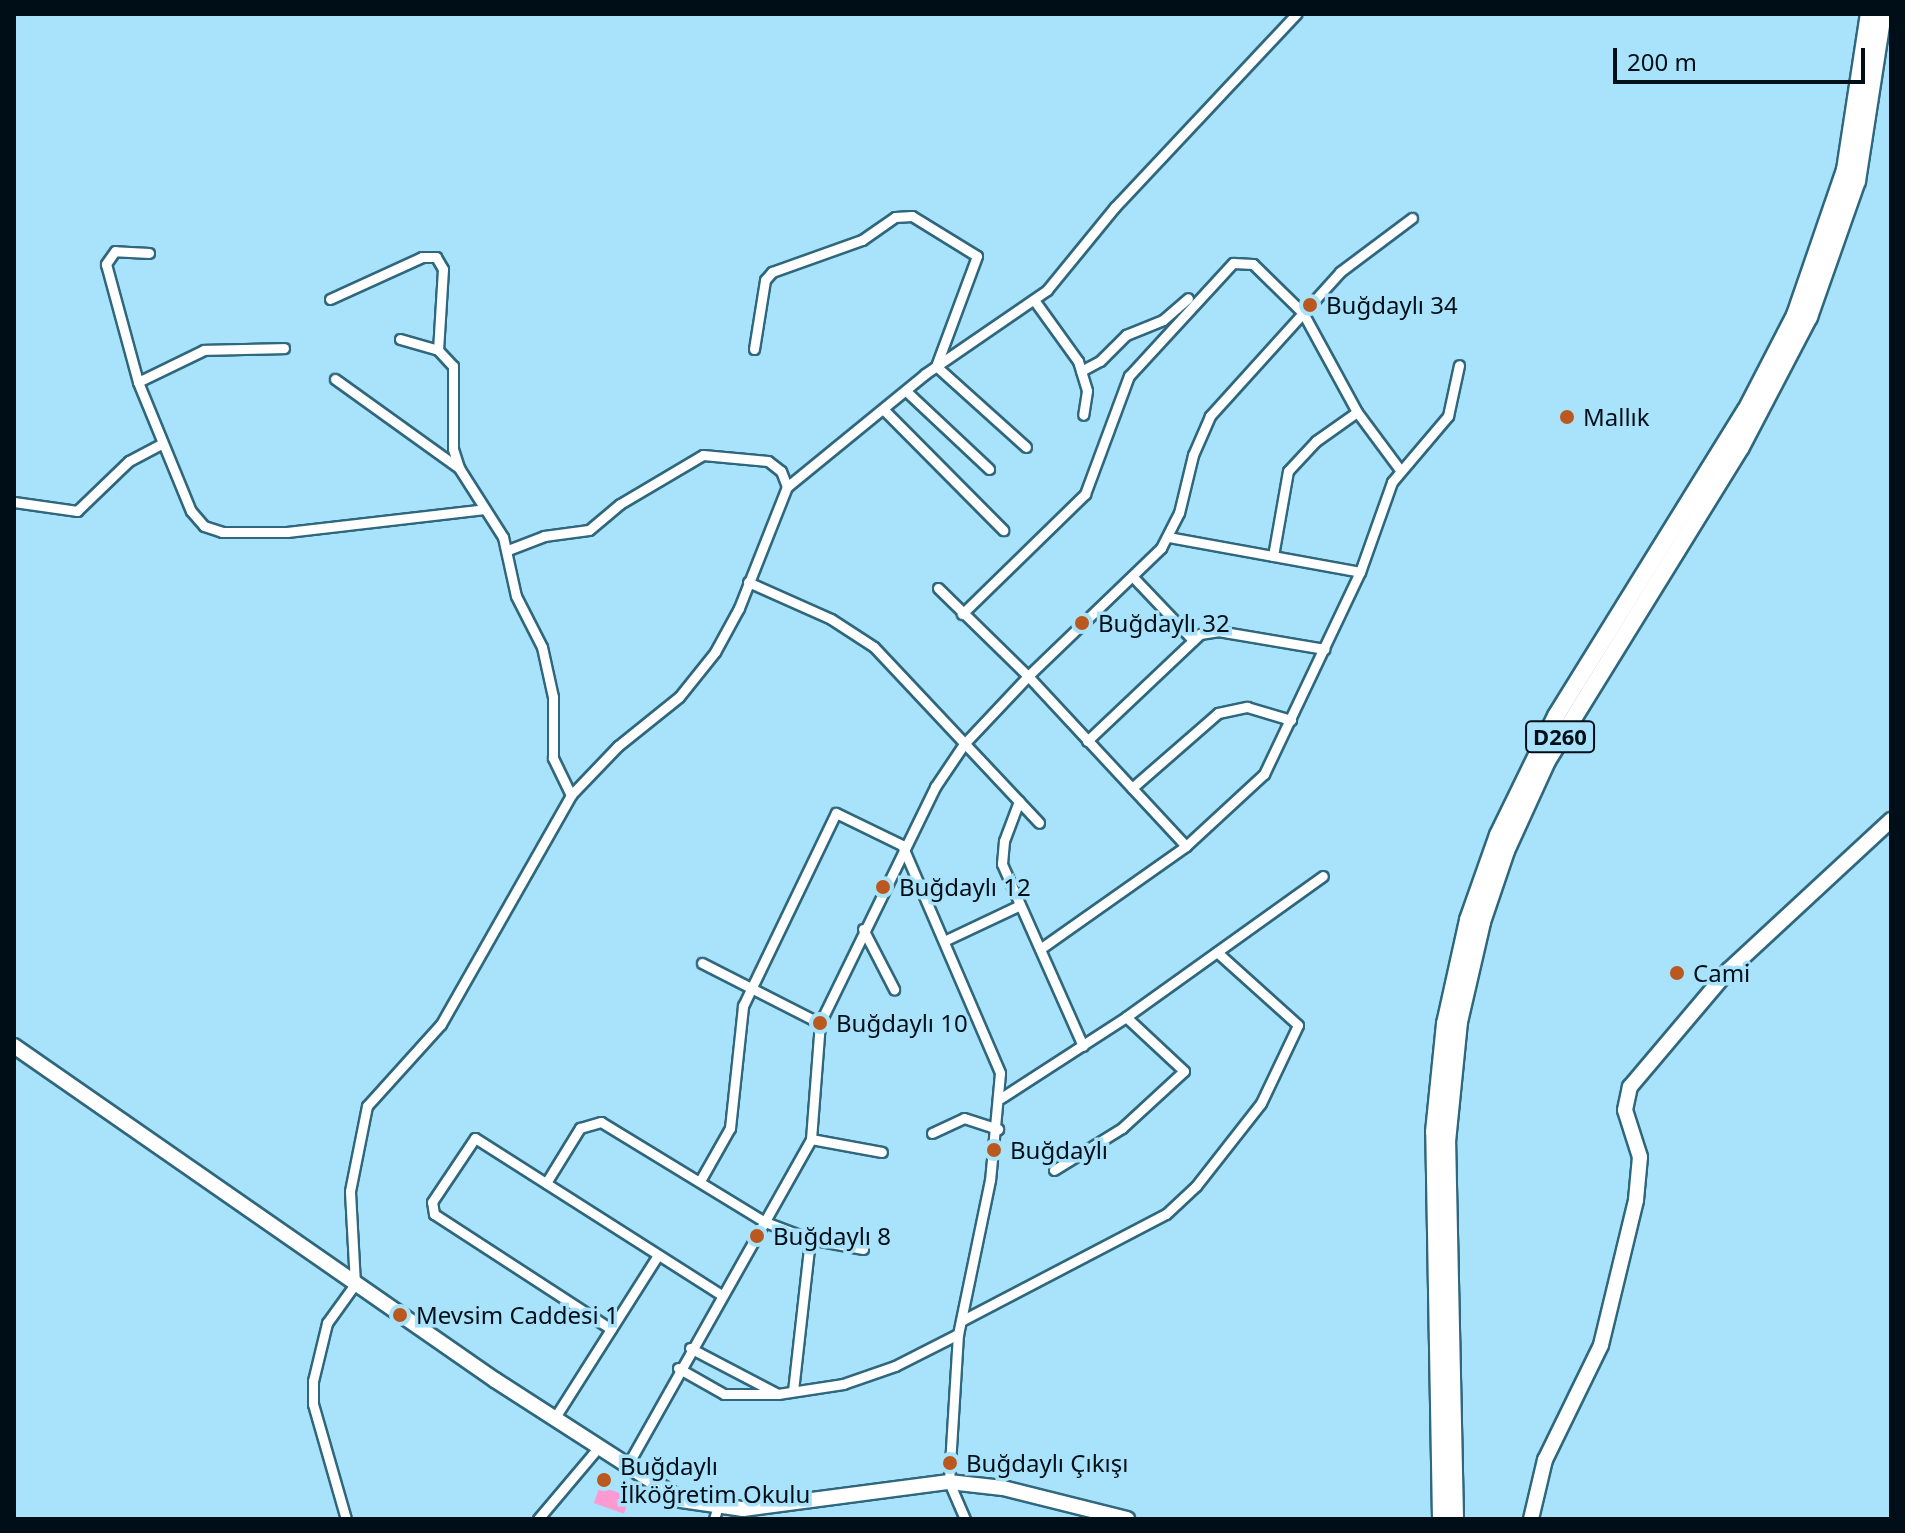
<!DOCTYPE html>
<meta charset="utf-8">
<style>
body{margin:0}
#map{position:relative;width:1905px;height:1533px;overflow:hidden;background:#a8e3fb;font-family:"Noto Sans",sans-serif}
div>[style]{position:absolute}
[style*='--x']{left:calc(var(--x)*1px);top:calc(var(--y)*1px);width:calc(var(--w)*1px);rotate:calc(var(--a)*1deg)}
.green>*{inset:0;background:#fd9ad1;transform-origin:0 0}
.roads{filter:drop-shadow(2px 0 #2f677d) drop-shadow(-2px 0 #2f677d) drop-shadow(0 2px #2f677d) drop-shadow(0 -2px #2f677d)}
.street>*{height:9px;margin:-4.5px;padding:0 4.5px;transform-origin:4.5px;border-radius:4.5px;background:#fff}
.secondary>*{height:14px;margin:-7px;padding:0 7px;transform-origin:7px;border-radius:7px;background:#fff}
.highway>*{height:16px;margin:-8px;padding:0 8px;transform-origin:8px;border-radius:8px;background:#fff}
.dots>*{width:22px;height:22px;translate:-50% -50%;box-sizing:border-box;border:4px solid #a8e3fb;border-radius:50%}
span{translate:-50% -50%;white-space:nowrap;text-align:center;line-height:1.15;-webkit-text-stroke:7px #a8e3fb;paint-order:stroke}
.shield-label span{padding:2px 6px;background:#a8e3fb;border:2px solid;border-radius:6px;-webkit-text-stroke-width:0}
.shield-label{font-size:22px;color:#000e17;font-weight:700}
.poi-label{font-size:24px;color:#000e17}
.left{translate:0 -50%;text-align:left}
.frame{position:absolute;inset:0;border:16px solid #000e17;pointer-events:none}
.scale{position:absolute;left:1613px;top:48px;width:252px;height:36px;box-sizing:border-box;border:4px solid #000e17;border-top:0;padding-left:10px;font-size:24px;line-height:28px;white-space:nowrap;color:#000e17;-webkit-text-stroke:6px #a8e3fb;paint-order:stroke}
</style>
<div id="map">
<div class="green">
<i style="left:600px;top:1486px;width:32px;height:18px;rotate:20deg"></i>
</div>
<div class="roads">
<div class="street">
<i style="--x:149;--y:253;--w:34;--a:-177"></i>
<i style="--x:115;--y:251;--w:16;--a:125"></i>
<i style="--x:106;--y:264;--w:122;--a:74.8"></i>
<i style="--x:138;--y:382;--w:139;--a:67.7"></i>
<i style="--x:191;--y:511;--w:20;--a:49"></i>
<i style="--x:204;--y:526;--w:19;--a:18"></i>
<i style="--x:222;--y:532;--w:65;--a:0"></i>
<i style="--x:287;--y:532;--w:199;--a:-6.6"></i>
<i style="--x:330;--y:299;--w:101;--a:-24.5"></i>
<i style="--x:422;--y:257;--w:14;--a:0"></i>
<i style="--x:436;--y:257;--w:14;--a:60"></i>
<i style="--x:443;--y:269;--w:81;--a:93.5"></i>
<i style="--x:1034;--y:300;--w:75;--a:54.2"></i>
<i style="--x:1078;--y:361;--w:31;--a:73"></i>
<i style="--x:1087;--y:391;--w:24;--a:99"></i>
<i style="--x:400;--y:339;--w:40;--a:16"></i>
<i style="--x:438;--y:350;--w:22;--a:47"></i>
<i style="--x:453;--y:366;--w:83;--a:90"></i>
<i style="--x:453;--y:449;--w:20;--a:72"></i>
<i style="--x:459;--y:468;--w:82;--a:57.5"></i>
<i style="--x:503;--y:537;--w:60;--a:77.6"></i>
<i style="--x:516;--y:596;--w:57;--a:63"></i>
<i style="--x:542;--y:647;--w:51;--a:77.6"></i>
<i style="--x:553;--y:697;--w:61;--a:90"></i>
<i style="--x:553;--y:758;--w:41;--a:64.1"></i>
<i style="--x:754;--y:349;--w:70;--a:-80.9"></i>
<i style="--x:765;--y:280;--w:11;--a:-49"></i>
<i style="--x:772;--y:272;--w:96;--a:-19.6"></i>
<i style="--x:862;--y:240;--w:40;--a:-34.9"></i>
<i style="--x:895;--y:217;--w:17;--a:-3"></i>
<i style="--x:912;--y:216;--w:76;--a:31.6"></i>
<i style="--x:977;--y:256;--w:117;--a:110.4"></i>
<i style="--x:936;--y:366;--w:121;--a:42"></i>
<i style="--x:1081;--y:371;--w:21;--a:-28"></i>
<i style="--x:1100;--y:361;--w:37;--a:-45"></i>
<i style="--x:1126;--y:335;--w:40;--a:-22"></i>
<i style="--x:1163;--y:320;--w:33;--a:-41"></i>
<i style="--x:335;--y:379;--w:153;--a:35.7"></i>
<i style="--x:138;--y:382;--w:73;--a:-25.9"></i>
<i style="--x:204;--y:350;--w:80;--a:-1.4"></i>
<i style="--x:906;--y:391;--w:114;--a:43.2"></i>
<i style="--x:885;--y:411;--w:168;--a:45.2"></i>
<i style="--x:14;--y:502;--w:64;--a:8.1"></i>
<i style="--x:77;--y:511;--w:72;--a:-43.9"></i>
<i style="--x:129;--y:461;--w:38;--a:-28"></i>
<i style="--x:1168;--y:537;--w:195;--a:10.3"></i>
<i style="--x:508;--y:550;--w:39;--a:-21"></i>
<i style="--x:544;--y:536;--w:45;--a:-7.6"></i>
<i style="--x:589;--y:530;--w:40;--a:-40"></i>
<i style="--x:620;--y:504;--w:96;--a:-30.6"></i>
<i style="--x:703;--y:455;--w:65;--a:5.3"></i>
<i style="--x:768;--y:461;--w:16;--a:38"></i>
<i style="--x:781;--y:471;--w:17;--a:69"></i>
<i style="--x:1273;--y:556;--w:86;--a:-80"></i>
<i style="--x:1288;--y:471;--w:41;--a:-47"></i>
<i style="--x:1316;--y:441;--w:50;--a:-35.3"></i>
<i style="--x:1133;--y:577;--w:86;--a:46.4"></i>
<i style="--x:748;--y:582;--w:91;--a:24"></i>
<i style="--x:831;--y:619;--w:51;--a:33.1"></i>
<i style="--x:874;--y:647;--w:241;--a:46.8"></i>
<i style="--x:938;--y:588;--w:126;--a:44.4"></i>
<i style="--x:1028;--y:676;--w:232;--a:47.1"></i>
<i style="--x:962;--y:614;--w:172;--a:-44.3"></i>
<i style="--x:1085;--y:494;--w:126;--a:-69.6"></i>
<i style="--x:1129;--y:376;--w:154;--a:-47.4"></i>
<i style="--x:1233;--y:263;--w:20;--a:3"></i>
<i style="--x:1253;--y:264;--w:70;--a:44.4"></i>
<i style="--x:1303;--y:313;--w:113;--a:61.4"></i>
<i style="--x:1357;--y:412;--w:72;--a:53.4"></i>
<i style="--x:1087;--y:741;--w:156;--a:-43.4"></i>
<i style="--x:1200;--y:634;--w:18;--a:-9"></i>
<i style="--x:1218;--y:631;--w:108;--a:9.6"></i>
<i style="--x:1132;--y:788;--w:114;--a:-41.1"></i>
<i style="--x:1218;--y:713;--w:30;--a:-12"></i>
<i style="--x:1247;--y:707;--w:46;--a:16.5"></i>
<i style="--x:1019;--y:801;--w:43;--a:110.6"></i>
<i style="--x:1004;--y:841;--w:23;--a:95"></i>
<i style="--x:1002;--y:864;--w:199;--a:66"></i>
<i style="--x:863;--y:929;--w:68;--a:62.7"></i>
<i style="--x:944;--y:941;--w:84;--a:-25.3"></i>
<i style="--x:1040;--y:949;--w:179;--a:-35.2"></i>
<i style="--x:1186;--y:846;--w:106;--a:-42.7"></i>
<i style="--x:1264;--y:774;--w:224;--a:-64.6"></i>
<i style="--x:1360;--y:572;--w:96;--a:-70.4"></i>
<i style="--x:1392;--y:482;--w:87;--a:-49.7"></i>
<i style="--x:1448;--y:416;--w:52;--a:-77.8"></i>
<i style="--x:702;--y:963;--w:132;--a:27"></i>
<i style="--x:1001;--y:1098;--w:149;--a:-32.9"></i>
<i style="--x:1126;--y:1017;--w:242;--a:-35.6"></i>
<i style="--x:932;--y:1133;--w:35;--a:-25"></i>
<i style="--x:964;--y:1118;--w:36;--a:18"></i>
<i style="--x:811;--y:1139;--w:72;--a:10.4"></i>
<i style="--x:1054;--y:1170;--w:80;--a:-31.7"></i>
<i style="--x:1122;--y:1128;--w:84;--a:-42.6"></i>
<i style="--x:1184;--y:1071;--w:79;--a:-137"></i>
<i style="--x:700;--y:1181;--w:61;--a:-60.5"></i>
<i style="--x:730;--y:1128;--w:123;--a:-83.9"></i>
<i style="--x:743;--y:1006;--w:214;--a:-64.3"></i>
<i style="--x:836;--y:813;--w:73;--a:25.9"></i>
<i style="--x:902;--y:845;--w:248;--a:66.7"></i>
<i style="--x:1000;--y:1073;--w:107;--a:95.3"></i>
<i style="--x:990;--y:1180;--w:157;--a:101.7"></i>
<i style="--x:958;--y:1334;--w:148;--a:93.5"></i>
<i style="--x:949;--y:1482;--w:40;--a:66.6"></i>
<i style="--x:546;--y:1183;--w:65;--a:-58.3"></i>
<i style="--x:580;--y:1128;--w:22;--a:-16"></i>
<i style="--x:601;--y:1122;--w:192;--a:31.4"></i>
<i style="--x:765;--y:1222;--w:48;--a:20.7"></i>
<i style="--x:810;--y:1239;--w:54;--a:10.7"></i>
<i style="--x:961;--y:1321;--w:231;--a:-27.6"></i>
<i style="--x:1166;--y:1214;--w:41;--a:-43"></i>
<i style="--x:1196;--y:1186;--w:105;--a:-51.9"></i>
<i style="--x:1261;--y:1103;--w:86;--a:-64.6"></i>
<i style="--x:1298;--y:1025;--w:109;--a:-138"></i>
<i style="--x:611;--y:1329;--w:211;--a:-147"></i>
<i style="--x:434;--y:1214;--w:12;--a:-99"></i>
<i style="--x:432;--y:1202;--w:77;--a:-56.1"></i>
<i style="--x:475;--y:1138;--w:290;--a:32.5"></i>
<i style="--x:690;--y:1348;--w:99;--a:27.6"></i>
<i style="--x:678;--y:1368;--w:53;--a:29.5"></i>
<i style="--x:724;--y:1394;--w:54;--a:0"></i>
<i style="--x:778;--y:1394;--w:66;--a:-8.7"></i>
<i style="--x:843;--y:1384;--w:55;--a:-19.1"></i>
<i style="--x:895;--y:1366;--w:71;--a:-26.9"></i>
<i style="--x:793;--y:1391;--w:153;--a:-83.6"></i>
<i style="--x:554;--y:1419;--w:194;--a:-57.6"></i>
<i style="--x:627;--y:1466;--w:375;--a:-60.6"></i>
<i style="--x:811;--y:1139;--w:116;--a:-85.6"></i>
<i style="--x:820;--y:1023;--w:263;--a:-64"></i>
<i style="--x:935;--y:787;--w:52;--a:-56"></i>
<i style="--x:964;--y:744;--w:93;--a:-46.7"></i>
<i style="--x:1028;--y:676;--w:185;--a:-43.9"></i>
<i style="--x:1161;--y:548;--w:39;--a:-63"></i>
<i style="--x:1179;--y:513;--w:60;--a:-76.4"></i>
<i style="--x:1193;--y:455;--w:43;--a:-66.4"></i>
<i style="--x:1210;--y:416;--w:194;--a:-47.9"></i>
<i style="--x:1340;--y:272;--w:90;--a:-36.9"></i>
<i style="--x:346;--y:1519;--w:120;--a:-106"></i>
<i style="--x:313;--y:1404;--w:23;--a:-90"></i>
<i style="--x:313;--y:1381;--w:60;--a:-76.4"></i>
<i style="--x:327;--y:1323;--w:48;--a:-54.3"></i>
<i style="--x:355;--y:1284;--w:93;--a:-93.1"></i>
<i style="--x:350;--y:1191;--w:87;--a:-78.7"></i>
<i style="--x:367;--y:1106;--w:110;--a:-47.9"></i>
<i style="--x:441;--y:1024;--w:263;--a:-60.4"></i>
<i style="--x:571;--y:795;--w:68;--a:-46.2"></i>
<i style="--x:618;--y:746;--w:78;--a:-38.8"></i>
<i style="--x:679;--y:697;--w:58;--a:-51.3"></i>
<i style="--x:715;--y:652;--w:50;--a:-61.4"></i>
<i style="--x:739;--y:608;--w:130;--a:-68.4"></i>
<i style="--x:787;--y:487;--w:178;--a:-39.3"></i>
<i style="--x:925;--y:374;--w:148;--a:-34.5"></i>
<i style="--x:1047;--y:290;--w:107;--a:-50.7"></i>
<i style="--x:1115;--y:207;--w:265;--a:-46.8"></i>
<i style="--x:538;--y:1519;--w:93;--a:-49.8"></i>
<i style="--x:714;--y:1519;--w:10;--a:-73"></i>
</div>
<div class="secondary">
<i style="--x:14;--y:1046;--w:586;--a:34.78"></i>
<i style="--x:495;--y:1380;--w:221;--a:32.8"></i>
<i style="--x:681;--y:1500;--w:63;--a:8.3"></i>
<i style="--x:743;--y:1509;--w:208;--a:-7.5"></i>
<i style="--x:949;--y:1482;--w:54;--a:6.3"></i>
<i style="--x:1003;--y:1488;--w:128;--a:14"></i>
<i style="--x:1531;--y:1519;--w:61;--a:-76.7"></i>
<i style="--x:1545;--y:1460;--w:128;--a:-64"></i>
<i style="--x:1601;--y:1345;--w:149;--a:-76.4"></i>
<i style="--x:1636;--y:1200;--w:43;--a:-84.7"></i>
<i style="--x:1640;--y:1157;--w:49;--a:-107.7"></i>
<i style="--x:1625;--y:1110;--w:24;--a:-78"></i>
<i style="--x:1630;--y:1087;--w:153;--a:-49.8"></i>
<i style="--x:1729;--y:970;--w:221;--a:-42.8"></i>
</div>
<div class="highway">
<i style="--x:1441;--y:1519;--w:387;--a:-91"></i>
<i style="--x:1434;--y:1132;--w:109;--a:-84.2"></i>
<i style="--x:1445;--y:1024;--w:107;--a:-77.5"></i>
<i style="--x:1468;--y:920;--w:90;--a:-70.6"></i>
<i style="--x:1498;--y:835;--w:132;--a:-64"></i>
<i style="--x:1556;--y:716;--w:360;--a:-58.2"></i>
<i style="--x:1746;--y:410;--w:107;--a:-62.7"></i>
<i style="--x:1795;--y:315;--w:153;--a:-71"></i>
<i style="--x:1845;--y:170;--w:158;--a:-81.3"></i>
<i style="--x:1455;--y:1519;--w:377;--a:-91.2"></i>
<i style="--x:1447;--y:1142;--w:121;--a:-84.3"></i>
<i style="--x:1459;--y:1022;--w:103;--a:-77"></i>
<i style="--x:1482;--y:922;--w:75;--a:-71.3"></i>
<i style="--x:1506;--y:851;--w:99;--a:-65.5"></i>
<i style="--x:1547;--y:761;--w:369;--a:-58.3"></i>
<i style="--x:1741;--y:447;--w:147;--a:-62.4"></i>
<i style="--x:1809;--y:317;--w:144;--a:-70.6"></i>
<i style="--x:1857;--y:181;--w:169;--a:-81.2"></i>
</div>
</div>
<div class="dots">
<i style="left:1310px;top:305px;background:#bb5820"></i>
<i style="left:1567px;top:417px;background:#bb5820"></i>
<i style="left:1082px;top:623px;background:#bb5820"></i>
<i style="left:883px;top:887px;background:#bb5820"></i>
<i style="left:1677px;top:973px;background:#bb5820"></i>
<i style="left:820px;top:1023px;background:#bb5820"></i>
<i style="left:994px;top:1150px;background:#bb5820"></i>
<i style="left:757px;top:1236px;background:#bb5820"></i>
<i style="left:400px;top:1315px;background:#bb5820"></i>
<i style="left:950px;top:1463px;background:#bb5820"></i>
<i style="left:604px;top:1480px;background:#bb5820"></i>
</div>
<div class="shield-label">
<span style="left:1560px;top:737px">D260</span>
</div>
<div class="poi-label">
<span class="left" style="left:1326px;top:305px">Buğdaylı 34</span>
<span class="left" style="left:1583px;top:417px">Mallık</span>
<span class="left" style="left:1098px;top:623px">Buğdaylı 32</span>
<span class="left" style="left:899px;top:887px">Buğdaylı 12</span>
<span class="left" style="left:1693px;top:973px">Cami</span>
<span class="left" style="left:836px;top:1023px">Buğdaylı 10</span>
<span class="left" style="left:1010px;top:1150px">Buğdaylı</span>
<span class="left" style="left:773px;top:1236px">Buğdaylı 8</span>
<span class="left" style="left:416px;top:1315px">Mevsim Caddesi 1</span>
<span class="left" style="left:966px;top:1463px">Buğdaylı Çıkışı</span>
<span class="left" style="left:620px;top:1480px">Buğdaylı<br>İlköğretim Okulu</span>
</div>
<div class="frame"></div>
<div class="scale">200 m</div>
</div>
